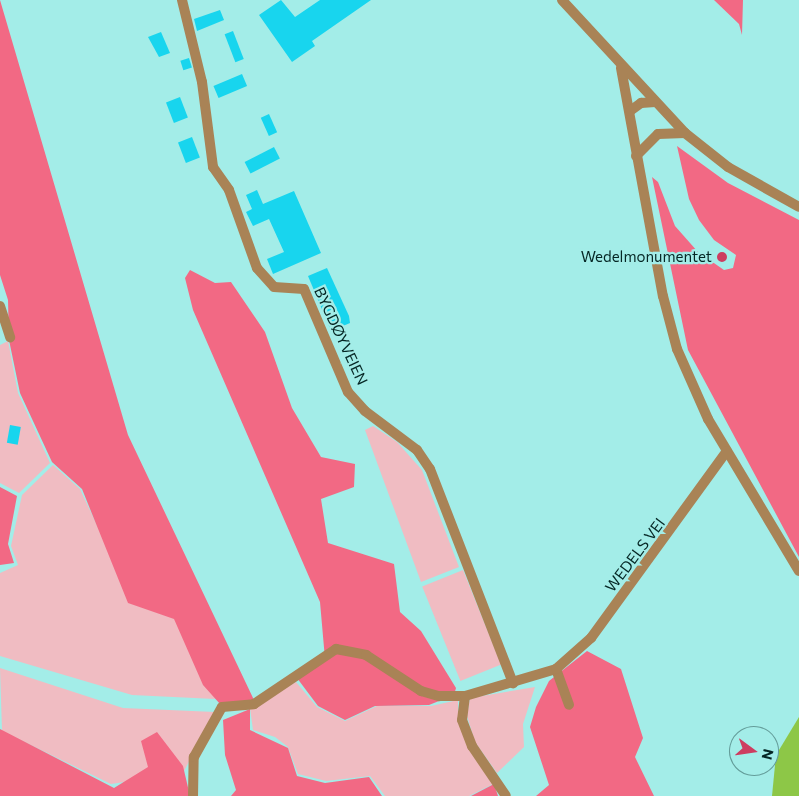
<!DOCTYPE html>
<meta charset="utf-8">
<style>
body{margin:0}
#map{position:relative;width:799px;height:796px;overflow:hidden;background:#a3ede8;font-family:Commissioner,sans-serif}
div>[style]{position:absolute}
[style*='--x']{left:calc(var(--x)*1px);top:calc(var(--y)*1px);width:calc(var(--w)*1px);rotate:calc(var(--a)*1deg)}
.green>*{inset:0;background:#f0bcc2;transform-origin:0 0}
.forest>*{inset:0;background:#f26984}
.water>*{inset:0;background:#8dc747}
.building>*{inset:0;background:#18d5ee;transform-origin:0 0}
.minor>*{height:10px;margin:-5px;padding:0 5px;transform-origin:5px;border-radius:5px;background:#a98356}
.dots>*{width:14px;height:14px;translate:-50% -50%;box-sizing:border-box;border:2px solid #a3ede8;border-radius:50%}
span{translate:-50% -50%;white-space:nowrap;text-align:center;line-height:1.15;-webkit-text-stroke:4.5px #a3ede8;paint-order:stroke}
.poi-label{font-size:15px;color:#052624}
.right{translate:-100% -50%;text-align:right}
.street-label{font-size:15px;color:#052624}
.north{position:absolute;left:729px;top:726px;width:50px;height:50px;box-sizing:border-box;background:#a3ede8;border:1px solid #649d9a;border-radius:50%;rotate:104deg;font-size:14px;font-weight:700;line-height:20px;text-align:center;color:#052624}
.north::after{content:'';display:block;margin:auto;width:18px;height:22px;background:#cd3d60;clip-path:polygon(50% 0,100% 100%,50% 72%,0 100%)}
</style>
<div id="map">
<div class="green">
<i style="clip-path:polygon(8px 341px,18px 393px,50px 463px,19px 493px,0 483px,0 345px)"></i>
<i style="clip-path:polygon(373px 426px,397px 442px,422px 470px,459px 567px,421px 582px,365px 430px)"></i>
<i style="clip-path:polygon(53px 465px,80px 489px,130px 596px,176px 618px,215px 699px,132px 695px,0 656px,0 573px,18px 565px,11px 546px,22px 495px)"></i>
<i style="left:463px;top:570px;width:102px;height:44px;rotate:68deg"></i>
<i style="clip-path:polygon(0 668px,123px 708px,215px 712px,183px 773px,111px 784px,2px 731px)"></i>
<i style="clip-path:polygon(296px 682px,317px 707px,345px 721px,377px 706px,431px 706px,458px 700px,458px 719px,493px 784px,469px 796px,385px 796px,370px 776px,326px 781px,298px 774px,288px 747px,275px 737px,253px 730px,250px 708px)"></i>
<i style="clip-path:polygon(535px 687px,523px 724px,524px 747px,497px 773px,475px 742px,467px 716px,470px 698px)"></i>
</div>
<div class="forest">
<i style="clip-path:polygon(0 0,128px 435px,254px 700px,220px 704px,203px 685px,174px 619px,128px 603px,82px 489px,52px 462px,20px 393px,9px 340px,8px 300px,0 275px)"></i>
<i style="clip-path:polygon(714px 0,743px 0,742px 35px,739px 24px)"></i>
<i style="clip-path:polygon(677px 146px,728px 183px,799px 220px,799px 557px,688px 350px,652px 177px,658px 182px,675px 226px,698px 252px,724px 270px,733px 268px,736px 255px,714px 240px,699px 220px,689px 199px)"></i>
<i style="clip-path:polygon(190px 270px,215px 283px,231px 282px,265px 332px,292px 408px,321px 457px,355px 464px,354px 487px,321px 499px,328px 543px,394px 564px,400px 612px,421px 631px,456px 688px,454px 695px,429px 705px,375px 706px,345px 720px,318px 706px,297px 678px,325px 659px,320px 602px,193px 310px,185px 278px)"></i>
<i style="clip-path:polygon(0 487px,17px 496px,8px 544px,14px 563px,0 565px)"></i>
<i style="clip-path:polygon(587px 651px,621px 669px,643px 738px,635px 757px,654px 796px,536px 796px,549px 785px,530px 727px,536px 707px,549px 681px)"></i>
<i style="clip-path:polygon(250px 709px,250px 730px,288px 748px,297px 776px,325px 783px,369px 777px,382px 796px,231px 796px,236px 790px,225px 755px,223px 720px)"></i>
<i style="clip-path:polygon(0 729px,114px 788px,148px 767px,141px 741px,157px 732px,183px 766px,190px 796px,0 796px)"></i>
<i style="clip-path:polygon(494px 784px,498px 796px,471px 796px)"></i>
</div>
<div class="water">
<i style="clip-path:polygon(799px 717px,799px 796px,772px 796px,776px 755px)"></i>
</div>
<div class="building">
<i style="clip-path:polygon(281px 0,295px 17px,320px 0,371px 0,312px 41px,315px 46px,292px 62px,259px 15px)"></i>
<i style="clip-path:polygon(220px 10px,224px 20px,197px 31px,194px 19px)"></i>
<i style="left:233px;top:31px;width:30px;height:9px;rotate:69deg"></i>
<i style="clip-path:polygon(161px 32px,170px 53px,159px 57px,148px 37px)"></i>
<i style="left:189px;top:58px;width:10px;height:9px;rotate:73deg"></i>
<i style="left:242px;top:74px;width:13px;height:31px;rotate:67deg"></i>
<i style="left:180px;top:97px;width:22px;height:15px;rotate:69deg"></i>
<i style="left:269px;top:114px;width:20px;height:9px;rotate:66deg"></i>
<i style="left:192px;top:137px;width:22px;height:15px;rotate:69deg"></i>
<i style="left:274px;top:147px;width:13px;height:33px;rotate:63deg"></i>
<i style="clip-path:polygon(257px 190px,263px 204px,294px 191px,321px 253px,273px 274px,267px 259px,284px 252px,269px 219px,253px 226px,246px 212px,252px 209px,246px 195px)"></i>
<i style="clip-path:polygon(327px 268px,349px 316px,350px 323px,331px 331px,308px 276px)"></i>
<i style="left:10px;top:425px;width:11px;height:18px;rotate:10deg"></i>
</div>
<div class="minor">
<i style="--x:182;--y:0;--w:84;--a:76.3"></i>
<i style="--x:202;--y:82;--w:86;--a:82.6"></i>
<i style="--x:213;--y:167;--w:28;--a:55"></i>
<i style="--x:229;--y:190;--w:83;--a:70.3"></i>
<i style="--x:257;--y:268;--w:25;--a:48"></i>
<i style="--x:274;--y:287;--w:30;--a:4"></i>
<i style="--x:304;--y:289;--w:112;--a:66.9"></i>
<i style="--x:348;--y:392;--w:25;--a:48"></i>
<i style="--x:365;--y:411;--w:65;--a:36.9"></i>
<i style="--x:417;--y:450;--w:23;--a:56"></i>
<i style="--x:430;--y:469;--w:230;--a:68.8"></i>
<i style="--x:562;--y:0;--w:181;--a:47.2"></i>
<i style="--x:685;--y:133;--w:55;--a:38.3"></i>
<i style="--x:728;--y:167;--w:81;--a:29.4"></i>
<i style="--x:621;--y:68;--w:232;--a:79.6"></i>
<i style="--x:663;--y:296;--w:55;--a:75.2"></i>
<i style="--x:677;--y:349;--w:77;--a:66.1"></i>
<i style="--x:708;--y:419;--w:177;--a:59.1"></i>
<i style="--x:630;--y:111;--w:14;--a:-36"></i>
<i style="--x:641;--y:103;--w:14;--a:-4"></i>
<i style="--x:636;--y:156;--w:31;--a:-45"></i>
<i style="--x:658;--y:134;--w:27;--a:-2"></i>
<i style="--x:0;--y:306;--w:33;--a:72"></i>
<i style="--x:556;--y:669;--w:38;--a:70"></i>
<i style="--x:465;--y:696;--w:24;--a:97"></i>
<i style="--x:462;--y:720;--w:28;--a:69"></i>
<i style="--x:472;--y:746;--w:60;--a:55.8"></i>
<i style="--x:193;--y:796;--w:39;--a:-89"></i>
<i style="--x:194;--y:757;--w:57;--a:-60.8"></i>
<i style="--x:222;--y:707;--w:32;--a:-5"></i>
<i style="--x:254;--y:704;--w:99;--a:-33.9"></i>
<i style="--x:336;--y:649;--w:31;--a:11"></i>
<i style="--x:366;--y:655;--w:66;--a:33.2"></i>
<i style="--x:421;--y:691;--w:19;--a:16"></i>
<i style="--x:439;--y:696;--w:26;--a:0"></i>
<i style="--x:465;--y:696;--w:95;--a:-16.5"></i>
<i style="--x:556;--y:669;--w:47;--a:-41.5"></i>
<i style="--x:591;--y:638;--w:231;--a:-54"></i>
</div>
<div class="dots">
<i style="left:722px;top:257px;background:#cd3d60"></i>
</div>
<div class="poi-label">
<span class="right" style="left:712px;top:257px">Wedelmonumentet</span>
</div>
<div class="street-label">
<span style="left:341px;top:336px;rotate:65deg">BYGDØYVEIEN</span>
<span style="left:635px;top:555px;rotate:-53deg">WEDELS VEI</span>
</div>
<div class="north">N</div>
</div>
